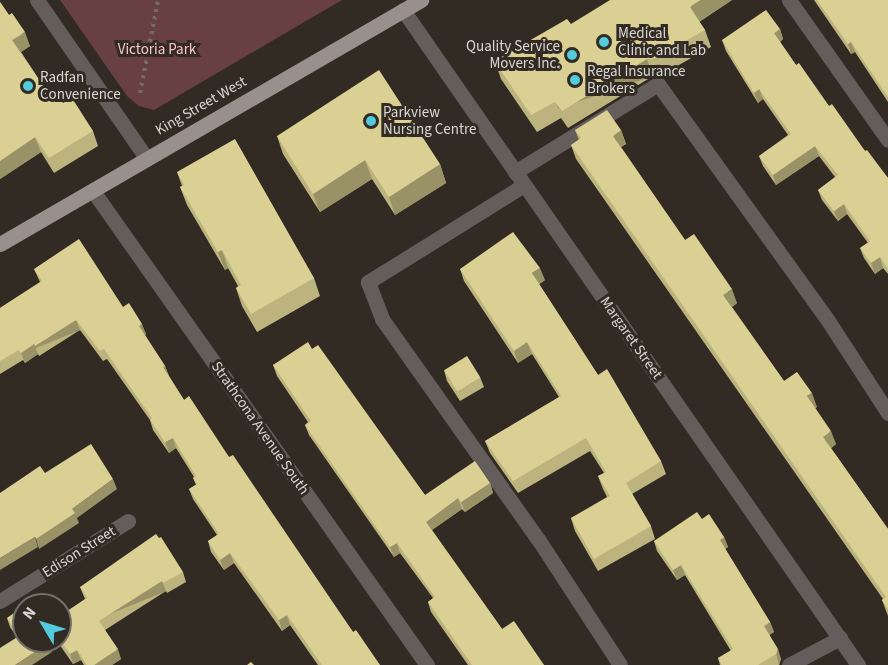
<!DOCTYPE html>
<style>
body{margin:0}
#map{position:relative;width:888px;height:665px;overflow:hidden;background:#312b24;font-family:"Source Sans 3",sans-serif}
div>[style]{position:absolute}
[style*='--x']{left:calc(var(--x)*1px);top:calc(var(--y)*1px);width:calc(var(--w)*1px);rotate:calc(var(--a)*1deg)}
.green>*{inset:0;background:#683f42}
.path>*{height:4px;margin-top:-2px;transform-origin:0;background:repeating-linear-gradient(90deg,#736d68 0 3px,transparent 0 7.5px)}
.minor>*{height:15px;margin:-7.5px;padding:0 7.5px;transform-origin:7.5px;border-radius:7.5px;background:#635e5c}
.major>*{height:15px;margin:-7.5px;padding:0 7.5px;transform-origin:7.5px;border-radius:7.5px;background:#998f8c}
.wall>*{inset:0;background:#bcb37e}
.shaded-wall>*{inset:0;background:#999267;transform-origin:0 0}
.building>*{inset:0;background:#dbd093;transform-origin:0 0}
.dots>*{width:16px;height:16px;translate:-50% -50%;box-sizing:border-box;border:3px solid #312b24;border-radius:50%}
span{translate:-50% -50%;white-space:nowrap;text-align:center;line-height:1.15;-webkit-text-stroke:6px #312b24;paint-order:stroke}
.poi-label{font-size:15px;color:#dad6d2}
.left{translate:0 -50%;text-align:left}
.right{translate:-100% -50%;text-align:right}
.park-label{font-size:15px;color:#fdc4c7}
.street-label{font-size:15px;color:#dad6d2}
.north{position:absolute;left:12px;top:593px;width:60px;height:60px;box-sizing:border-box;background:#312b24;border:2px solid #756f6a;border-radius:50%;rotate:308deg;font-size:16px;font-weight:700;line-height:24px;text-align:center;color:#dad6d2}
.north::after{content:'';display:block;margin:auto;width:21px;height:27px;background:#54cadd;clip-path:polygon(50% 0,100% 100%,50% 72%,0 100%)}
</style>
<div id="map">
<div class="green">
<i style="clip-path:polygon(60px 0,342px 0,154px 110px,139px 106px,127px 96px)"></i>
</div>
<div class="path">
<i style="--x:140;--y:93;--w:95;--a:-79"></i>
</div>
<div class="minor">
<i style="--x:37;--y:0;--w:193;--a:55.3"></i>
<i style="--x:789;--y:0;--w:171;--a:54.7"></i>
<i style="--x:403;--y:10;--w:798;--a:55.21"></i>
<i style="--x:515;--y:172;--w:168;--a:-31.6"></i>
<i style="--x:658;--y:84;--w:289;--a:54.3"></i>
<i style="--x:827;--y:319;--w:112;--a:57"></i>
<i style="--x:524;--y:185;--w:184;--a:148.1"></i>
<i style="--x:368;--y:282;--w:40;--a:69"></i>
<i style="--x:382;--y:319;--w:270;--a:54.7"></i>
<i style="--x:538;--y:539;--w:150;--a:56.9"></i>
<i style="--x:93;--y:191;--w:580;--a:54.83"></i>
<i style="--x:0;--y:601;--w:151;--a:-32"></i>
<i style="--x:789;--y:665;--w:58;--a:-27.9"></i>
</div>
<div class="major">
<i style="--x:0;--y:244;--w:487;--a:-30.1"></i>
</div>
<div class="wall">
<i style="clip-path:polygon(732px 0,699px 22px,705px 30px,711px 47px,661px 75px,653px 76px,568px 128px,561px 118px,537px 132px,501px 79px,495px 62px,515px 49px,571px 24px)"></i>
<i style="clip-path:polygon(814px 0,888px 0,888px 102px,855px 52px,851px 54px)"></i>
<i style="clip-path:polygon(0 2px,30px 46px,21px 52px,50px 96px,63px 103px,93px 131px,98px 146px,54px 173px,41px 152px,0 179px)"></i>
<i style="clip-path:polygon(780px 29px,783px 39px,780px 42px,796px 65px,865px 151px,888px 178px,888px 274px,883px 268px,875px 274px,864px 258px,860px 248px,868px 243px,847px 214px,838px 221px,822px 200px,818px 190px,835px 177px,819px 156px,776px 185px,763px 166px,759px 156px,788px 135px,763px 99px,758px 103px,726px 51px,722px 40px)"></i>
<i style="clip-path:polygon(575px 130px,621px 130px,626px 144px,621px 147px,685px 240px,737px 303px,732px 307px,784px 381px,817px 407px,815px 408px,836px 444px,831px 448px,888px 529px,888px 616px,882px 600px,883px 599px,576px 159px,571px 145px,579px 140px)"></i>
<i style="clip-path:polygon(277px 136px,440px 164px,446px 183px,395px 215px,372px 179px,320px 212px,283px 154px)"></i>
<i style="clip-path:polygon(177px 172px,314px 278px,320px 296px,257px 332px,242px 306px,236px 288px,238px 286px,228px 268px,225px 270px,187px 205px,180px 187px,182px 186px)"></i>
<i style="clip-path:polygon(34px 269px,123px 307px,146px 334px,145px 335px,165px 366px,169px 376px,184px 400px,229px 457px,353px 632px,380px 665px,318px 665px,290px 625px,282px 631px,234px 563px,224px 570px,211px 552px,208px 541px,217px 535px,193px 499px,189px 489px,196px 485px,193px 478px,194px 477px,176px 448px,169px 453px,153px 430px,150px 420px,107px 359px,103px 361px,80px 330px,39px 356px,38px 354px,25px 363px,23px 360px,0 374px,0 308px,40px 282px)"></i>
<i style="clip-path:polygon(460px 269px,545px 280px,539px 284px,598px 375px,661px 461px,666px 474px,632px 494px,651px 526px,655px 539px,598px 571px,575px 531px,571px 518px,607px 497px,603px 489px,598px 476px,604px 473px,590px 451px,518px 493px,490px 453px,485px 441px,559px 397px,532px 354px,518px 363px,464px 281px)"></i>
<i style="clip-path:polygon(312px 349px,425px 495px,490px 483px,493px 493px,465px 512px,462px 509px,432px 530px,502px 629px,544px 665px,468px 665px,431px 612px,428px 602px,433px 598px,400px 553px,394px 557px,309px 435px,305px 425px,308px 422px,277px 376px,273px 365px)"></i>
<i style="clip-path:polygon(444px 370px,480px 377px,484px 387px,460px 401px,447px 381px)"></i>
<i style="clip-path:polygon(702px 519px,724px 537px,728px 547px,725px 549px,770px 622px,774px 632px,769px 635px,781px 659px,779px 665px,720px 665px,718px 658px,731px 651px,685px 575px,677px 580px,657px 551px,654px 541px)"></i>
<i style="clip-path:polygon(183px 572px,186px 582px,167px 593px,166px 591px,105px 630px,121px 659px,112px 665px,84px 665px,81px 660px,73px 664px,57px 641px,60px 641px,60px 616px,85px 599px,80px 587px)"></i>
<i style="clip-path:polygon(7px 618px,49px 643px,52px 652px,17px 637px,10px 627px)"></i>
</div>
<div class="shaded-wall">
<i style="clip-path:polygon(701px 0,732px 0,696px 24px,690px 7px)"></i>
<i style="clip-path:polygon(780px 29px,783px 39px,777px 43px,774px 33px)"></i>
<i style="clip-path:polygon(25px 32px,30px 46px,18px 54px,12px 40px)"></i>
<i style="clip-path:polygon(851px 42px,855px 52px,851px 54px,848px 44px)"></i>
<i style="left:647px;top:59px;width:18px;height:100px;rotate:71deg"></i>
<i style="clip-path:polygon(759px 89px,763px 99px,758px 103px,754px 93px)"></i>
<i style="clip-path:polygon(621px 130px,626px 144px,618px 149px,613px 136px)"></i>
<i style="clip-path:polygon(35px 137px,41px 152px,0 179px,0 161px)"></i>
<i style="clip-path:polygon(815px 146px,819px 156px,776px 185px,773px 175px)"></i>
<i style="clip-path:polygon(365px 160px,372px 179px,320px 212px,313px 194px)"></i>
<i style="clip-path:polygon(440px 164px,446px 183px,395px 215px,389px 197px)"></i>
<i style="clip-path:polygon(844px 204px,847px 214px,838px 221px,834px 211px)"></i>
<i style="clip-path:polygon(222px 250px,228px 268px,225px 270px,218px 252px)"></i>
<i style="clip-path:polygon(880px 257px,883px 268px,875px 274px,871px 263px)"></i>
<i style="clip-path:polygon(540px 268px,545px 280px,537px 286px,532px 273px)"></i>
<i style="clip-path:polygon(732px 289px,737px 303px,729px 309px,723px 295px)"></i>
<i style="left:76px;top:320px;width:11px;height:49px;rotate:68deg"></i>
<i style="left:142px;top:324px;width:11px;height:4px;rotate:68deg"></i>
<i style="clip-path:polygon(527px 342px,532px 354px,518px 363px,514px 351px)"></i>
<i style="clip-path:polygon(34px 344px,38px 354px,25px 363px,21px 353px)"></i>
<i style="clip-path:polygon(165px 366px,169px 376px,166px 377px,163px 367px)"></i>
<i style="clip-path:polygon(812px 393px,817px 407px,812px 410px,807px 396px)"></i>
<i style="clip-path:polygon(831px 431px,836px 444px,828px 451px,823px 437px)"></i>
<i style="clip-path:polygon(173px 438px,176px 448px,169px 453px,165px 442px)"></i>
<i style="clip-path:polygon(113px 479px,117px 489px,77px 518px,79px 523px,39px 549px,36px 539px,72px 509px)"></i>
<i style="clip-path:polygon(490px 483px,493px 493px,465px 512px,461px 502px)"></i>
<i style="clip-path:polygon(458px 498px,462px 509px,429px 532px,426px 522px)"></i>
<i style="clip-path:polygon(35px 537px,38px 547px,0 570px,0 558px)"></i>
<i style="clip-path:polygon(724px 537px,728px 547px,723px 550px,720px 540px)"></i>
<i style="clip-path:polygon(397px 543px,400px 553px,394px 557px,390px 547px)"></i>
<i style="clip-path:polygon(230px 553px,234px 563px,224px 570px,220px 560px)"></i>
<i style="clip-path:polygon(681px 565px,685px 575px,677px 580px,673px 570px)"></i>
<i style="left:162px;top:581px;width:11px;height:75px;rotate:68deg"></i>
<i style="clip-path:polygon(287px 615px,290px 625px,282px 631px,279px 620px)"></i>
<i style="clip-path:polygon(770px 622px,774px 632px,768px 636px,764px 626px)"></i>
<i style="clip-path:polygon(49px 643px,52px 652px,32px 665px,15px 665px)"></i>
<i style="clip-path:polygon(118px 649px,121px 659px,112px 665px,94px 665px)"></i>
<i style="clip-path:polygon(778px 649px,781px 659px,779px 665px,776px 654px)"></i>
<i style="clip-path:polygon(77px 650px,81px 660px,73px 664px,70px 654px)"></i>
</div>
<div class="building">
<i style="clip-path:polygon(610px 0,701px 0,690px 7px,705px 30px,655px 58px,647px 59px,562px 111px,555px 102px,531px 115px,495px 62px,512px 47px,515px 49px,567px 19px,571px 24px)"></i>
<i style="clip-path:polygon(817px 0,888px 0,888px 97px,851px 42px,848px 44px)"></i>
<i style="clip-path:polygon(0 2px,9px 15px,12px 13px,25px 32px,12px 40px,50px 96px,56px 92px,63px 103px,72px 98px,93px 131px,49px 158px,35px 137px,0 161px)"></i>
<i style="clip-path:polygon(766px 10px,780px 29px,774px 33px,796px 65px,799px 63px,829px 106px,832px 104px,865px 151px,867px 150px,888px 178px,888px 269px,880px 257px,871px 263px,860px 248px,870px 241px,844px 204px,834px 211px,818px 190px,838px 175px,815px 146px,773px 175px,759px 156px,791px 134px,759px 89px,754px 93px,722px 40px)"></i>
<i style="clip-path:polygon(379px 70px,440px 164px,389px 197px,365px 160px,313px 194px,277px 136px)"></i>
<i style="clip-path:polygon(607px 110px,621px 130px,613px 136px,685px 240px,694px 234px,732px 289px,723px 295px,784px 381px,797px 372px,812px 393px,807px 396px,831px 431px,823px 437px,888px 529px,888px 609px,882px 600px,886px 597px,571px 145px,581px 138px,575px 130px)"></i>
<i style="clip-path:polygon(235px 139px,314px 278px,251px 314px,236px 288px,241px 285px,222px 250px,218px 252px,180px 187px,184px 185px,177px 172px)"></i>
<i style="clip-path:polygon(513px 232px,540px 268px,532px 273px,598px 375px,607px 369px,661px 461px,626px 483px,651px 526px,594px 559px,571px 518px,610px 496px,598px 476px,606px 472px,586px 438px,513px 481px,485px 441px,561px 396px,527px 342px,514px 351px,460px 269px)"></i>
<i style="clip-path:polygon(79px 239px,123px 307px,129px 303px,142px 324px,139px 326px,165px 366px,163px 367px,184px 400px,189px 396px,229px 457px,233px 455px,353px 632px,356px 630px,380px 665px,322px 665px,287px 615px,279px 620px,230px 553px,220px 560px,208px 541px,219px 534px,189px 489px,197px 484px,193px 478px,196px 476px,173px 438px,165px 442px,150px 420px,152px 418px,104px 349px,100px 351px,76px 320px,35px 346px,34px 344px,21px 353px,19px 350px,0 361px,0 308px,42px 281px,34px 269px)"></i>
<i style="clip-path:polygon(308px 342px,312px 349px,318px 345px,425px 495px,475px 461px,490px 483px,461px 502px,458px 498px,426px 522px,502px 629px,514px 621px,544px 665px,472px 665px,428px 602px,435px 597px,397px 543px,390px 547px,305px 425px,311px 421px,273px 365px)"></i>
<i style="left:467px;top:356px;width:25px;height:27px;rotate:58deg"></i>
<i style="clip-path:polygon(91px 444px,113px 479px,72px 509px,75px 513px,36px 539px,35px 537px,0 558px,0 493px,40px 466px,45px 473px)"></i>
<i style="clip-path:polygon(697px 512px,702px 519px,709px 514px,724px 537px,720px 540px,770px 622px,764px 626px,778px 649px,776px 654px,758px 665px,722px 665px,718px 658px,733px 649px,681px 565px,673px 570px,654px 541px)"></i>
<i style="clip-path:polygon(156px 534px,159px 538px,161px 537px,183px 572px,163px 583px,162px 581px,99px 621px,118px 649px,94px 665px,87px 665px,77px 650px,70px 654px,60px 640px,60px 616px,87px 598px,80px 587px)"></i>
<i style="clip-path:polygon(24px 606px,24px 641px,47px 641px,49px 643px,15px 665px,0 665px,0 648px,19px 636px,7px 618px)"></i>
<i style="clip-path:polygon(251px 662px,254px 665px,247px 665px)"></i>
</div>
<div class="dots">
<i style="left:604px;top:42px;background:#54cadd"></i>
<i style="left:572px;top:55px;background:#54cadd"></i>
<i style="left:575px;top:80px;background:#54cadd"></i>
<i style="left:28px;top:86px;background:#54cadd"></i>
<i style="left:371px;top:121px;background:#54cadd"></i>
</div>
<div class="poi-label">
<span class="left" style="left:618px;top:42px">Medical<br>Clinic and Lab</span>
<span class="right" style="left:560px;top:55px">Quality Service<br>Movers Inc.</span>
<span class="left" style="left:587px;top:80px">Regal Insurance<br>Brokers</span>
<span class="left" style="left:40px;top:86px">Radfan<br>Convenience</span>
<span class="left" style="left:383px;top:121px">Parkview<br>Nursing Centre</span>
</div>
<div class="park-label">
<span style="left:157px;top:50px">Victoria Park</span>
</div>
<div class="street-label">
<span style="left:201px;top:106px;rotate:-30deg">King Street West</span>
<span style="left:631px;top:338px;rotate:55deg">Margaret Street</span>
<span style="left:260px;top:428px;rotate:55deg">Strathcona Avenue South</span>
<span style="left:79px;top:552px;rotate:-32deg">Edison Street</span>
</div>
<div class="north">N</div>
</div>
